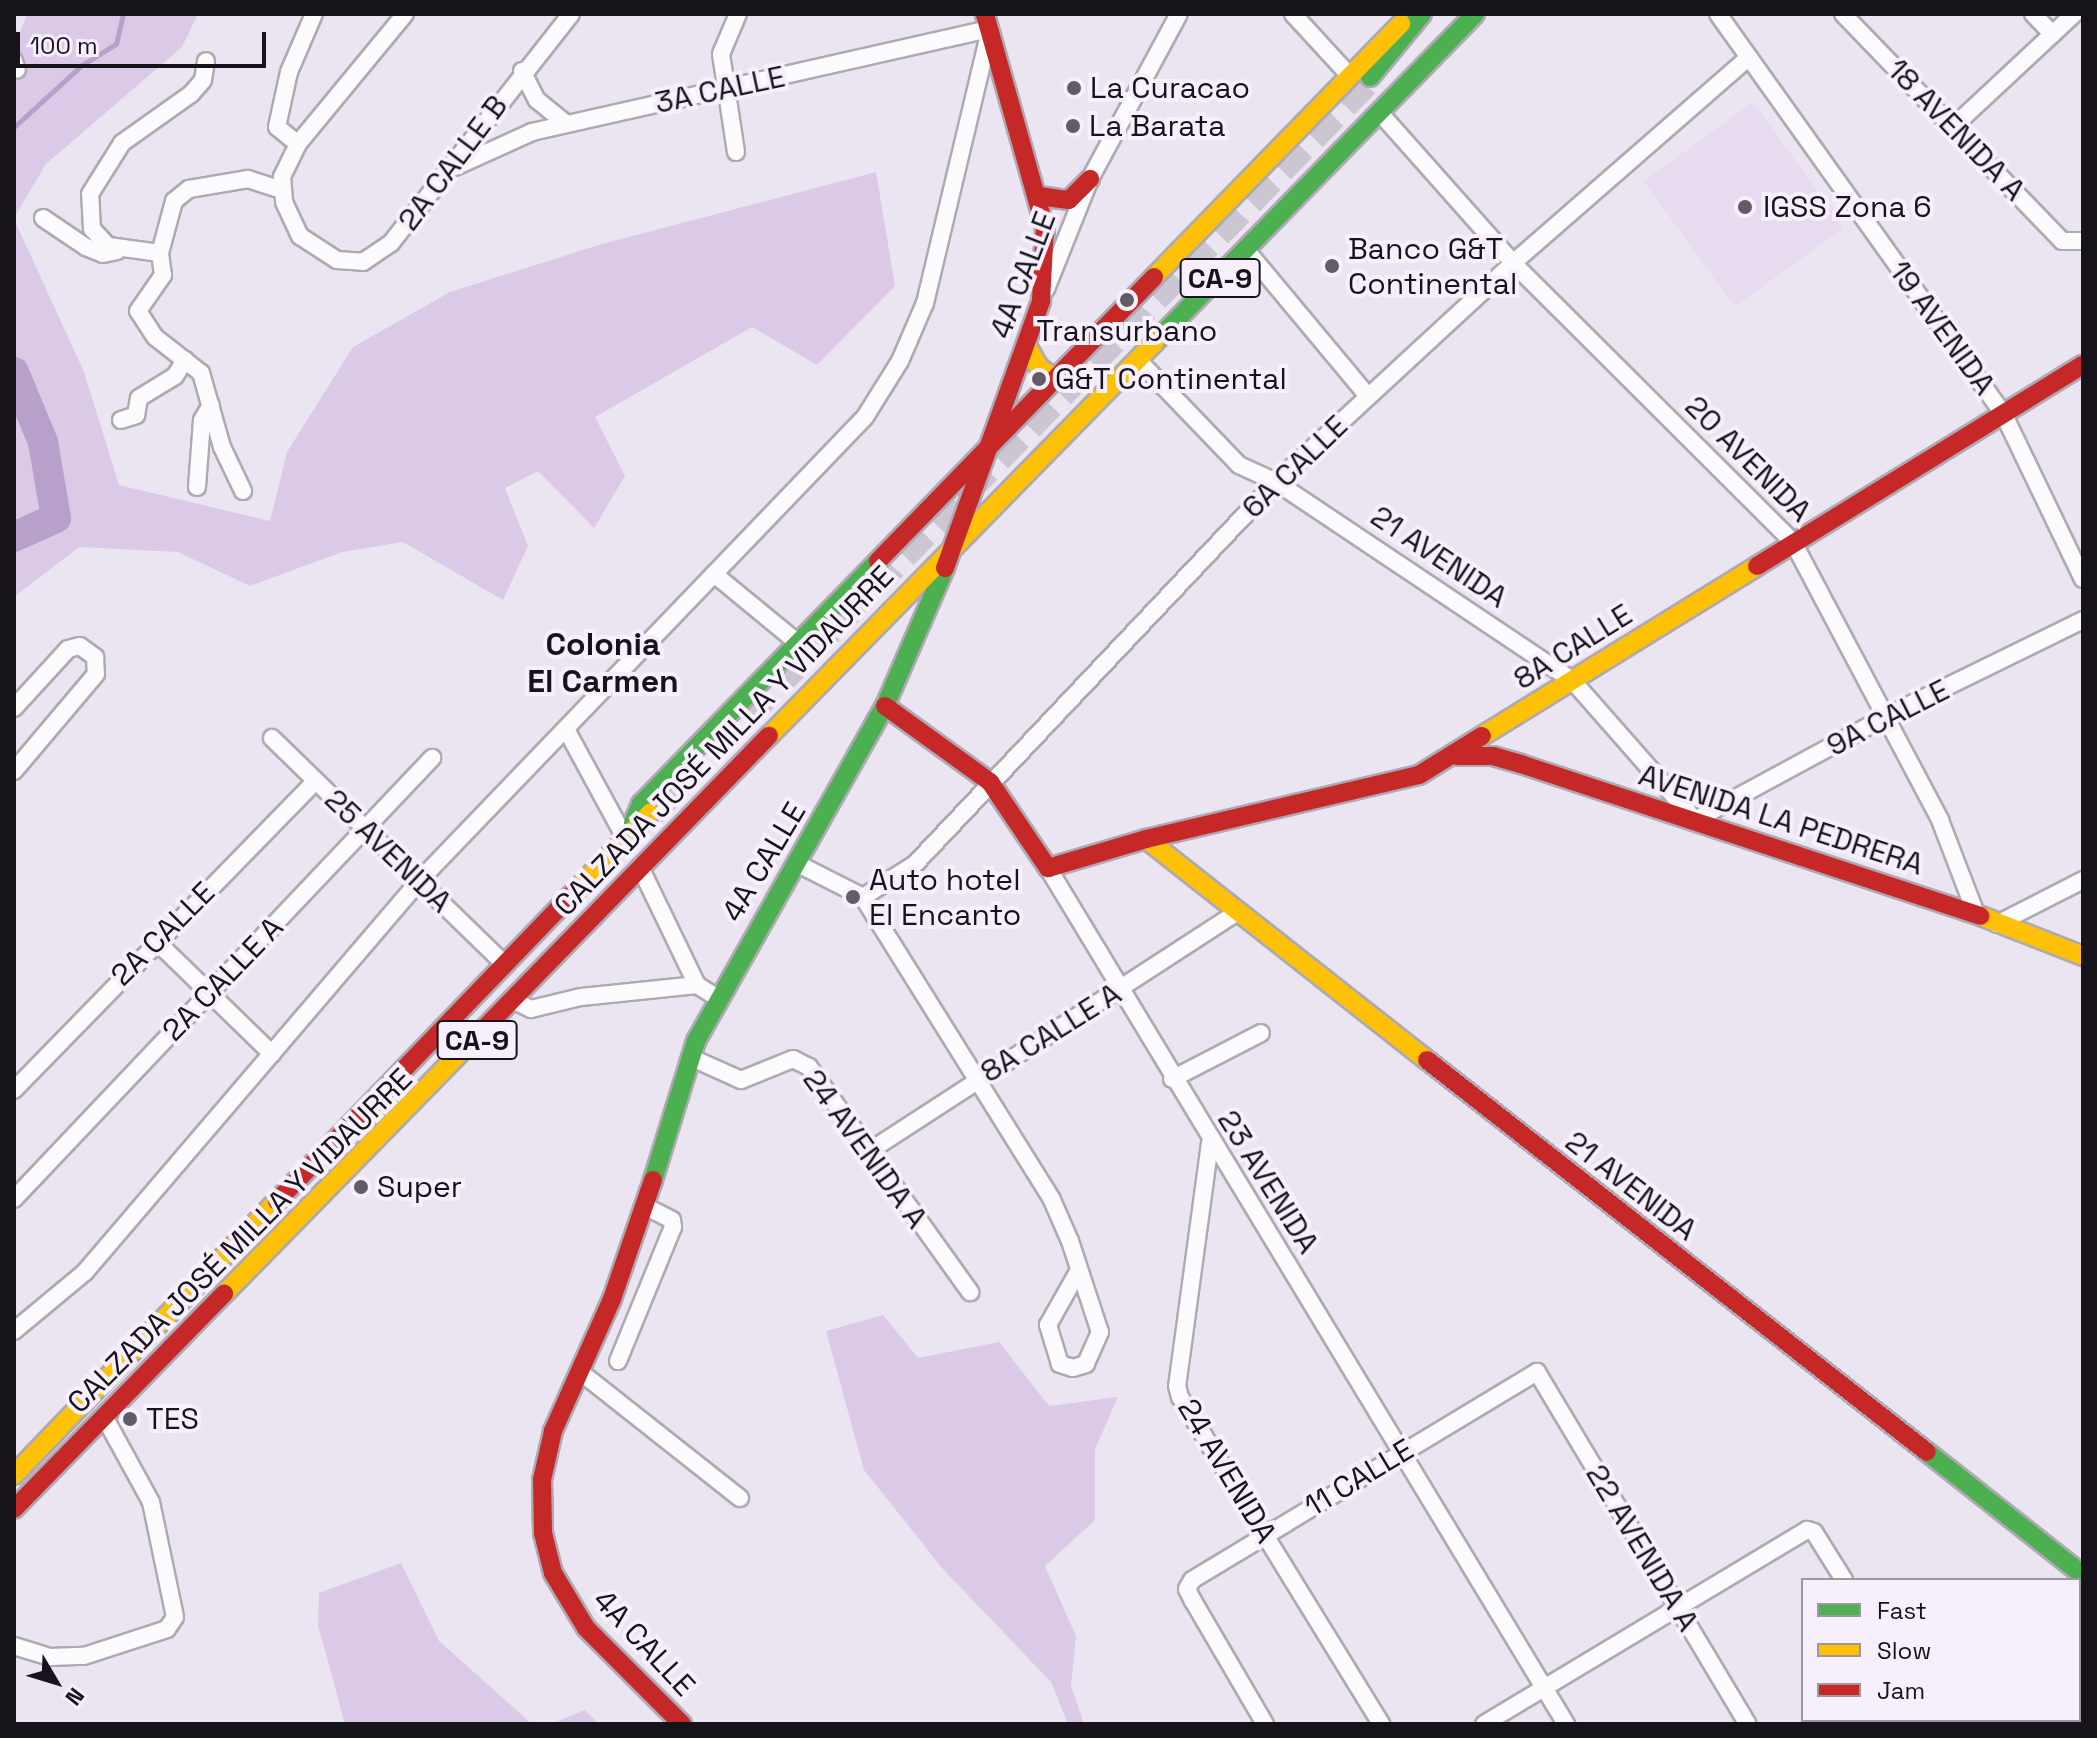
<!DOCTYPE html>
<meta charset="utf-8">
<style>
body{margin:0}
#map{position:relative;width:2097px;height:1738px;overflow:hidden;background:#ebe5f1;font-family:"Space Grotesk",sans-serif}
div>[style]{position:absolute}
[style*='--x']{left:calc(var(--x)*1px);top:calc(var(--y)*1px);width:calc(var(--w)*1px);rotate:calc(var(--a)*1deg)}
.built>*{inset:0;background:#e6dbef;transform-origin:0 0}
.green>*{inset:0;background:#dacae7}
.stream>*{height:5px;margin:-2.5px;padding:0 2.5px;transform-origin:2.5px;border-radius:2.5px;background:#b7a0c9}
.river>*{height:30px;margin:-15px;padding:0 15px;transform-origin:15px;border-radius:15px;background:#b7a0c9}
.highway-tunnel>*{height:30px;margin-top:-15px;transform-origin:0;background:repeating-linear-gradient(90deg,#cbc6d1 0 30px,transparent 0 45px)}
.roads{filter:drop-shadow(2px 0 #aea9b2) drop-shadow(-2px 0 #aea9b2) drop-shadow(0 2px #aea9b2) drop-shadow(0 -2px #aea9b2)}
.street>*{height:16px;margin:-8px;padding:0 8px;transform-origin:8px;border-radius:8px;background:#fcfbfd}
.fast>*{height:18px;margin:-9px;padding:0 9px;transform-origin:9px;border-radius:9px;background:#4caf50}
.slow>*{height:18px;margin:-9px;padding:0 9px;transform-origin:9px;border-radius:9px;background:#ffc107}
.jam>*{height:18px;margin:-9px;padding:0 9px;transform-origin:9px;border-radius:9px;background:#c62828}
.dots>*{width:22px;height:22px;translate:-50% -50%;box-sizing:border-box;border:4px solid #f7effc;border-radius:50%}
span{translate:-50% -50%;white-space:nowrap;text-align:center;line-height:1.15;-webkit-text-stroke:8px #f7effc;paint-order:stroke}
.shield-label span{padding:2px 6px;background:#f7effc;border:2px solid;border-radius:6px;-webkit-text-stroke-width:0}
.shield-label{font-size:28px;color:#17131b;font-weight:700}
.poi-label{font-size:30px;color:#17131b}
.left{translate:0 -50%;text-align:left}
.street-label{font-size:30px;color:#17131b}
.neighbourhood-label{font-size:32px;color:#17131b;font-weight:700}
.frame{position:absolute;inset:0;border:16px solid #17131b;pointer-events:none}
.legend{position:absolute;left:1801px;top:1578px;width:280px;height:144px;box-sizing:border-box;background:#f7effc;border:2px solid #9d97a2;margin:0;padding:10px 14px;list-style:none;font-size:24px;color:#17131b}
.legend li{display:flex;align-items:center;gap:16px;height:40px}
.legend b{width:40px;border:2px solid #9d97a2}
.north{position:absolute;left:16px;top:1642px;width:80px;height:80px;-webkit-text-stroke:6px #f7effc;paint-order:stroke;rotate:128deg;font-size:22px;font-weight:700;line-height:32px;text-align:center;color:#17131b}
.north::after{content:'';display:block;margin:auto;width:28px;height:36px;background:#17131b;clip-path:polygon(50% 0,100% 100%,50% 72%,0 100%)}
.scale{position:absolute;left:16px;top:32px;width:250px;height:36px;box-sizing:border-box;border:4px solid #17131b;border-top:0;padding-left:10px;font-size:24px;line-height:28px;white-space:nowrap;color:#17131b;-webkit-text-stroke:6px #f7effc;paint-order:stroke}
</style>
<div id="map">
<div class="built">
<i style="left:1753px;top:102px;width:155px;height:135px;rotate:54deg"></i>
</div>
<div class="green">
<i style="clip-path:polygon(27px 14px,198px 14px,182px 47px,46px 164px,14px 218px,14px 49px)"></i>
<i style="clip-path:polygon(876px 172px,895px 286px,817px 365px,752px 327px,595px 417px,625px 476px,594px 528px,538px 471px,505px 488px,528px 546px,503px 600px,403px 542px,342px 552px,250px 586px,178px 552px,79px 547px,14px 597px,14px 219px,84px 372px,119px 485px,270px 521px,287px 452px,353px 347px,450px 292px,602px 244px)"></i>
<i style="clip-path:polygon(883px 1315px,918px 1358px,999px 1342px,1049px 1406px,1118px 1397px,1095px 1449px,1095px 1520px,1045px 1566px,1076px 1636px,1071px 1686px,1084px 1724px,1068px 1724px,1051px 1682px,943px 1569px,864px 1470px,826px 1331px)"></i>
<i style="clip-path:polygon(401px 1563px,439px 1641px,532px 1724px,345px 1724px,318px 1625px,319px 1593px)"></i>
<i style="clip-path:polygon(585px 1710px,599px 1724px,551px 1724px)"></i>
</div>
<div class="stream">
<i style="--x:14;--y:127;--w:92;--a:-42.4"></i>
<i style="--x:82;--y:65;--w:40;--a:-32"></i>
<i style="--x:116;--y:44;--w:31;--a:-77"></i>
</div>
<div class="river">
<i style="--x:14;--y:372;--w:76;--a:67.5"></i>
<i style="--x:43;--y:442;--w:77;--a:80.3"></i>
<i style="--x:56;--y:518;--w:46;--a:155.7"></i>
</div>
<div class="highway-tunnel">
<i style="--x:651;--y:812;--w:1028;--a:-45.63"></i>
</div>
<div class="roads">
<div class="street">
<i style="--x:405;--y:14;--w:168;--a:129.5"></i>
<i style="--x:298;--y:144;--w:37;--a:116"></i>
<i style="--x:282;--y:177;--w:25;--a:85"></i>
<i style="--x:284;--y:202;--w:38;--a:65"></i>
<i style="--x:300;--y:236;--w:44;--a:33"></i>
<i style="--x:337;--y:260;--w:26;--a:4"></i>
<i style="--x:363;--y:262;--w:34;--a:-34"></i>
<i style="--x:391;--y:243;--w:291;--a:-51.8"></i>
<i style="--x:1293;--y:14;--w:81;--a:47.5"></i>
<i style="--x:1718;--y:14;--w:490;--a:54.5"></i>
<i style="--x:2003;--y:413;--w:184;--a:64.3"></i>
<i style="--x:1843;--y:14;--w:315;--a:46"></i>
<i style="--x:2062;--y:241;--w:21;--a:0"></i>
<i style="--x:2033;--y:14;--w:28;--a:46"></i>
<i style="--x:14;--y:61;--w:9;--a:72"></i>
<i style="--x:522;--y:71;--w:33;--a:63"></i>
<i style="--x:537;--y:100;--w:38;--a:39"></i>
<i style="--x:1380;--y:113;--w:200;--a:48.4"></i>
<i style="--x:1513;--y:263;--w:395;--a:44.9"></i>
<i style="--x:1793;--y:542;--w:314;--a:62.1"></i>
<i style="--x:1940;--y:820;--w:101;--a:69"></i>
<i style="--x:1954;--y:126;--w:164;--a:-43"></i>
<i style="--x:298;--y:144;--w:27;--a:-141"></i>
<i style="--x:277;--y:127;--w:56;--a:-77.7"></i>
<i style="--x:289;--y:72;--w:63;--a:-66.7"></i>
<i style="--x:736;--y:152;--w:99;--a:-98.7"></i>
<i style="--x:721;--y:54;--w:43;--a:-67"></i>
<i style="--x:455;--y:167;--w:85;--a:-24.4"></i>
<i style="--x:532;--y:132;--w:469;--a:-12.7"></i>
<i style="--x:43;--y:218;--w:52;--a:34"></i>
<i style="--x:86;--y:247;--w:18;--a:22"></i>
<i style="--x:103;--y:254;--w:14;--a:-12"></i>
<i style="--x:1247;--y:251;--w:189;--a:50.2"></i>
<i style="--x:160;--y:253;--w:52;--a:-172.3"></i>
<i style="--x:108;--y:246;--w:23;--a:-133"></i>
<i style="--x:92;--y:229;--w:35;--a:-93"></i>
<i style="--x:90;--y:194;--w:60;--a:-57.9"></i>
<i style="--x:122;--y:143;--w:85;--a:-35.4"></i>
<i style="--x:191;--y:94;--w:18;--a:-49"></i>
<i style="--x:203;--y:80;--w:19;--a:-81"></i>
<i style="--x:1046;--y:289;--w:118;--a:-68.2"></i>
<i style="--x:1090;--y:179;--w:187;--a:-61.7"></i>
<i style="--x:1138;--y:360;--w:146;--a:46.1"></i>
<i style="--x:1239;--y:465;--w:41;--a:24.7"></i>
<i style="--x:1276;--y:482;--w:356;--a:33.8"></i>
<i style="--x:1572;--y:680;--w:186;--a:48.7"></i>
<i style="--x:1695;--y:820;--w:218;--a:-28.4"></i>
<i style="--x:1887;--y:716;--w:218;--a:-26.1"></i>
<i style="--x:121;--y:420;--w:16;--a:-18"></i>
<i style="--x:136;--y:415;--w:17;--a:-80"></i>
<i style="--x:139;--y:398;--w:42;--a:-31.4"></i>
<i style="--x:175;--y:376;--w:19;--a:-58"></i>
<i style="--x:197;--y:487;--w:67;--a:-85.7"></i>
<i style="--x:202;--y:420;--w:17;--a:-59"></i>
<i style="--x:243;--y:491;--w:49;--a:-115.5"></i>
<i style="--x:222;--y:447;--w:77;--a:-105.8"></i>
<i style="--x:201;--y:373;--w:58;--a:-142"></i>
<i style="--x:155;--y:337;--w:31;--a:-123"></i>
<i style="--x:138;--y:311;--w:44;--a:-55.2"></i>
<i style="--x:163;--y:275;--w:22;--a:-98"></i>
<i style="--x:160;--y:253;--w:54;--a:-74.9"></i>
<i style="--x:174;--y:201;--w:19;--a:-39"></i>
<i style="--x:189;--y:189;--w:60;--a:-9.6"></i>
<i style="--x:248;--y:179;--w:36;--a:18"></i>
<i style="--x:714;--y:574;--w:109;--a:39.4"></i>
<i style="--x:14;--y:708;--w:80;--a:-47.5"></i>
<i style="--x:68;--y:649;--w:12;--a:-14"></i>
<i style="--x:80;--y:646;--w:19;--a:36"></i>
<i style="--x:95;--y:657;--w:17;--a:87"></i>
<i style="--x:96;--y:674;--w:127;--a:130.2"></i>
<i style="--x:567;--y:731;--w:122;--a:61.5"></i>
<i style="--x:272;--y:738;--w:324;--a:44.2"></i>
<i style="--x:798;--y:864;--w:73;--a:26.9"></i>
<i style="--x:863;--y:897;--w:357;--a:58"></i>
<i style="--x:1052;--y:1200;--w:45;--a:66.3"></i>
<i style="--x:1070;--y:1241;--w:96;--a:71.8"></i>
<i style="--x:1100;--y:1332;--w:35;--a:114"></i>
<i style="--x:1086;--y:1364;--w:14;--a:163"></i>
<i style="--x:1073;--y:1368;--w:14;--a:-163"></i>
<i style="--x:1060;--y:1364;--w:41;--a:-107.1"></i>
<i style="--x:1048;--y:1325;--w:63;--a:-60.6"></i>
<i style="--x:640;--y:867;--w:131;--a:64.2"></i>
<i style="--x:1048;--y:868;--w:1001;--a:58.82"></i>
<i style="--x:863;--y:897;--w:62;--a:-32.4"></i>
<i style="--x:915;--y:864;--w:526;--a:-46.62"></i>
<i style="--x:1276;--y:482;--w:323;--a:-42.7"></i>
<i style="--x:1513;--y:263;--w:313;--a:-41.1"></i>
<i style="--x:1997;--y:924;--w:97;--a:-27.1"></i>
<i style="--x:156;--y:941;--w:162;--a:44.2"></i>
<i style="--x:515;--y:1001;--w:18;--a:27"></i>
<i style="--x:531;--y:1009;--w:51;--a:-13.5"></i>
<i style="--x:581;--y:997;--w:117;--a:-5.9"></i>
<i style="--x:697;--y:985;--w:25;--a:32"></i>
<i style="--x:692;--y:1058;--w:54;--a:24.2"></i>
<i style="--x:741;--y:1080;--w:56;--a:-22"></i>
<i style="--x:793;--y:1059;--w:18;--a:27"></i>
<i style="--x:809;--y:1067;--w:277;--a:54.4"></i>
<i style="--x:1172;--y:1079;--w:100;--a:-27.3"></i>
<i style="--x:14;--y:1090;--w:432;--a:-45.7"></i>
<i style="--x:1210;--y:1143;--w:245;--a:97.7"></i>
<i style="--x:1177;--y:1386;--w:11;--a:75"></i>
<i style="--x:1180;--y:1397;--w:384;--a:58.4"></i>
<i style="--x:868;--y:1152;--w:437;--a:-33"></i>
<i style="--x:14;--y:1199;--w:608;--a:-46.53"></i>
<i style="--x:14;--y:1331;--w:92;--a:-39.7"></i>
<i style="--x:85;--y:1272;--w:516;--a:-49.48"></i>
<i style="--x:420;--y:880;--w:642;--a:-46.14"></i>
<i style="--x:865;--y:417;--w:66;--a:-58"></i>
<i style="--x:900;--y:361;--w:63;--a:-66.7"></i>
<i style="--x:925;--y:303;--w:276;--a:-76.6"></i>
<i style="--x:618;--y:1361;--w:145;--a:-67.7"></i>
<i style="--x:673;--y:1227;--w:7;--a:-98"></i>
<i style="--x:672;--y:1220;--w:30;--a:-153"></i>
<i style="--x:579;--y:1371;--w:205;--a:38.3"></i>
<i style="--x:14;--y:1646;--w:38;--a:17"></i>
<i style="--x:50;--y:1657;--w:34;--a:-2"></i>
<i style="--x:84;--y:1656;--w:87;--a:-18"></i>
<i style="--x:167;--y:1629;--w:14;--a:-56"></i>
<i style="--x:175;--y:1617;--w:117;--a:-101.8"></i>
<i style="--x:151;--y:1502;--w:96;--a:-118.7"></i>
<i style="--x:2079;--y:1695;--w:4;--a:-27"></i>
<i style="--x:2079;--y:1714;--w:5;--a:37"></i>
<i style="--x:1931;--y:1720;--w:4;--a:63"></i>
<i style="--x:1265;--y:1724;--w:143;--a:-120.3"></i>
<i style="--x:1193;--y:1601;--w:13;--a:-117"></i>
<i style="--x:1187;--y:1589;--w:10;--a:-61"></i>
<i style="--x:1192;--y:1580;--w:403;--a:-31.1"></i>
<i style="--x:1537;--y:1372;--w:410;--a:59.1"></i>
<i style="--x:1484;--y:1724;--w:377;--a:-31"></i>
<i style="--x:1807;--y:1530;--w:7;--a:16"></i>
<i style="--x:1814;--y:1532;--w:57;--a:58"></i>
<i style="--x:2033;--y:1724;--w:7;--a:-34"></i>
</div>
<div class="fast">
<i style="--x:1370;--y:77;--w:82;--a:-50.5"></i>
<i style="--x:1155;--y:342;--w:458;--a:-45.7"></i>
<i style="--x:633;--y:823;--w:21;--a:-67"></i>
<i style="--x:641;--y:804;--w:339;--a:-45.7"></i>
<i style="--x:653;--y:1180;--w:145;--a:-72.8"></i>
<i style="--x:696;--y:1041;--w:385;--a:-60.6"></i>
<i style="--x:885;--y:706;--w:150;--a:-66.5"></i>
<i style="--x:1927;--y:1452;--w:199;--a:38.3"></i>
</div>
<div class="slow">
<i style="--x:1154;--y:277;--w:354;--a:-45.7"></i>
<i style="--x:1026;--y:344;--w:25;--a:61"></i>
<i style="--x:1038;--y:366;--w:21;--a:39"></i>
<i style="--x:769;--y:736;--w:552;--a:-45.59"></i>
<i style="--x:1482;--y:736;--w:323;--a:-31.7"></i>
<i style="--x:1146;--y:839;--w:357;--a:38.2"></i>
<i style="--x:578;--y:888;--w:105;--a:-46.2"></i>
<i style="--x:1981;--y:916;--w:110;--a:21.4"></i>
<i style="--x:224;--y:1294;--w:354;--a:-45.6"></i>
<i style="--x:14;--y:1475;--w:380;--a:-46.2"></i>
</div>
<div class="jam">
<i style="--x:1039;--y:196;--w:30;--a:8"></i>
<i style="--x:1069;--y:200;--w:30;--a:-45"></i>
<i style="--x:878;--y:561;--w:396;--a:-45.8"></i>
<i style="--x:1757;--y:566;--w:383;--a:-31.7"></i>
<i style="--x:945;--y:568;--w:284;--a:-70.2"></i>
<i style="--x:1041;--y:301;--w:73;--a:-86.9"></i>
<i style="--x:1045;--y:228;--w:222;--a:-105.7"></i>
<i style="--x:885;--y:706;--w:130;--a:35.9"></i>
<i style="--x:990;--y:782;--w:104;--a:56"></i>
<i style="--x:1048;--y:868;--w:102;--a:-16.5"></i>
<i style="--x:1146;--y:839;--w:280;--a:-13.2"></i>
<i style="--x:1419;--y:775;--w:74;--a:-31.8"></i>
<i style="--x:1457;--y:756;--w:36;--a:0"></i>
<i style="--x:1493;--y:756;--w:29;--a:16"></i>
<i style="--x:1521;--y:764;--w:484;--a:18.3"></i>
<i style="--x:472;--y:1041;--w:426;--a:-45.8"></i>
<i style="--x:1427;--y:1060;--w:635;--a:38.1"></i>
<i style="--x:653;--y:1180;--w:126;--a:109"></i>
<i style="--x:612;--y:1299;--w:145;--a:114.1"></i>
<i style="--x:553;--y:1431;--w:50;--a:102.7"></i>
<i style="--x:542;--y:1480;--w:53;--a:88.9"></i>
<i style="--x:543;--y:1533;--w:41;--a:76"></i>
<i style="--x:553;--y:1573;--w:64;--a:59"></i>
<i style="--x:586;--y:1628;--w:136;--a:45"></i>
<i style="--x:277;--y:1201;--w:434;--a:-46.1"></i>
<i style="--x:14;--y:1509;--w:301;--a:-45.7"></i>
</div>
</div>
<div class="dots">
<i style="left:1074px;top:88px;background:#615c66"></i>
<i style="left:1073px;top:126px;background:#615c66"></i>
<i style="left:1745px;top:207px;background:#615c66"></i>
<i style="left:1332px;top:266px;background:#615c66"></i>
<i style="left:1127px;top:300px;background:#615c66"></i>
<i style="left:1039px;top:379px;background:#615c66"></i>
<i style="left:853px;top:897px;background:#615c66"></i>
<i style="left:361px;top:1187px;background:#615c66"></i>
<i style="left:130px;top:1419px;background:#615c66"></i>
</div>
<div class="shield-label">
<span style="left:1220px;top:278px">CA-9</span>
<span style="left:477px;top:1040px">CA-9</span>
</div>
<div class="poi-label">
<span class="left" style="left:1090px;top:88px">La Curacao</span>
<span class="left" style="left:1089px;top:126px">La Barata</span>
<span class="left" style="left:1763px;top:207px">IGSS Zona 6</span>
<span class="left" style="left:1348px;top:266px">Banco G&amp;T<br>Continental</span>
<span style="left:1127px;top:331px">Transurbano</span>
<span class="left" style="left:1055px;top:379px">G&amp;T Continental</span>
<span class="left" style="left:869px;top:897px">Auto hotel<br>El Encanto</span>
<span class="left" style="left:377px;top:1187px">Super</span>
<span class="left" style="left:146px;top:1419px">TES</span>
</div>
<div class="street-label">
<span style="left:720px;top:90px;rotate:-12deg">3A CALLE</span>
<span style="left:1956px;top:130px;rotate:46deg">18 AVENIDA A</span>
<span style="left:453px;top:163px;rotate:-53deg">2A CALLE B</span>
<span style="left:1023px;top:275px;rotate:-69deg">4A CALLE</span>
<span style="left:1942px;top:328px;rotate:54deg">19 AVENIDA</span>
<span style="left:1748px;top:459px;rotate:45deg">20 AVENIDA</span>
<span style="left:1295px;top:467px;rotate:-44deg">6A CALLE</span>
<span style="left:1439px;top:557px;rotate:34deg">21 AVENIDA</span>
<span style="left:1573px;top:647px;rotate:-32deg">8A CALLE</span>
<span style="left:1888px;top:718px;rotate:-27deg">9A CALLE</span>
<span style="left:724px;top:741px;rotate:-46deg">CALZADA JOSÉ MILLA Y VIDAURRE</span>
<span style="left:1781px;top:820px;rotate:18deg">AVENIDA LA PEDRERA</span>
<span style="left:388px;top:851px;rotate:44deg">25 AVENIDA</span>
<span style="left:764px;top:862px;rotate:-59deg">4A CALLE</span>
<span style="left:163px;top:934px;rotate:-45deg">2A CALLE</span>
<span style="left:223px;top:979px;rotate:-46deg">2A CALLE A</span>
<span style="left:1051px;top:1033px;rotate:-32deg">8A CALLE A</span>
<span style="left:865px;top:1149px;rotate:54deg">24 AVENIDA A</span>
<span style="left:1268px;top:1182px;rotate:58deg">23 AVENIDA</span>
<span style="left:1631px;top:1186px;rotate:38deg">21 AVENIDA</span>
<span style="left:240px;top:1241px;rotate:-45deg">CALZADA JOSÉ MILLA Y VIDAURRE</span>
<span style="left:1227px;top:1471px;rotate:59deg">24 AVENIDA</span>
<span style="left:1359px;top:1478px;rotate:-31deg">11 CALLE</span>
<span style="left:1642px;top:1548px;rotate:59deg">22 AVENIDA A</span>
<span style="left:644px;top:1643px;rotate:47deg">4A CALLE</span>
</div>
<div class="neighbourhood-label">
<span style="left:603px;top:663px">Colonia<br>El Carmen</span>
</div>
<div class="frame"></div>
<ul class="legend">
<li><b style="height:10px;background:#4caf50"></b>Fast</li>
<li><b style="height:10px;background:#ffc107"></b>Slow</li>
<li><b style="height:10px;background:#c62828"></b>Jam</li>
</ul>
<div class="north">N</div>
<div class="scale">100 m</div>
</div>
